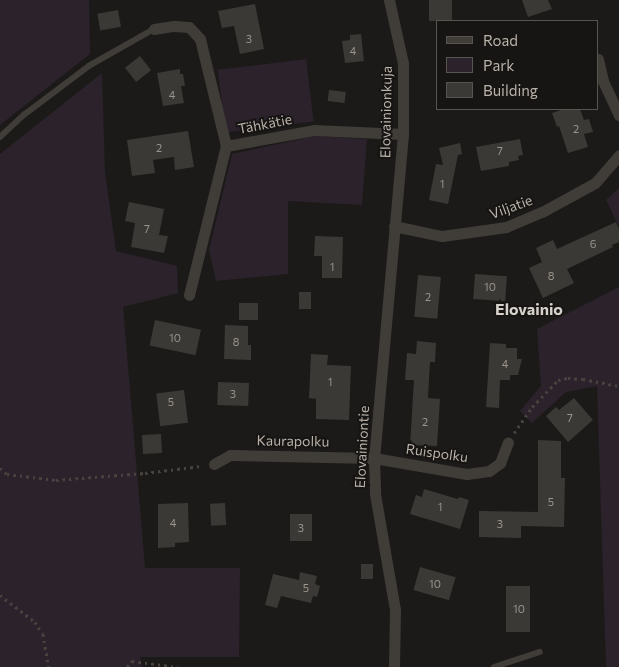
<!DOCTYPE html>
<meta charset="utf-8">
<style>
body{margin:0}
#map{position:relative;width:619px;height:667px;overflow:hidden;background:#1b1a18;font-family:Commissioner,sans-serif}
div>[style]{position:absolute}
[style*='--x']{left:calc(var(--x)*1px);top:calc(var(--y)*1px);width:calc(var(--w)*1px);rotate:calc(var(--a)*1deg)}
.green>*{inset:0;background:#2b222b;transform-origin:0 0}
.building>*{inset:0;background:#3a3935;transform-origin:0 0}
.path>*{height:2.5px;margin-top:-1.25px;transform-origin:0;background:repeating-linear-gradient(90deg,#47433f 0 2.5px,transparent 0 6.5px)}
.service>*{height:5.5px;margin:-2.75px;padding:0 2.75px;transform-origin:2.75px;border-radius:2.75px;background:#403d39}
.minor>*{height:11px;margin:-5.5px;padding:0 5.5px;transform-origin:5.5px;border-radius:5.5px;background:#403d39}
span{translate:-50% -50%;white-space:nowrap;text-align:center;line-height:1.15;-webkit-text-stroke:4px #161513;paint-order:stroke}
.number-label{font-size:11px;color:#9b948d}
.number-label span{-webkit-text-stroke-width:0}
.street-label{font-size:14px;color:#bbb2aa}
.quarter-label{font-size:16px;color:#d7d1cb;font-weight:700}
.legend{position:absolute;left:436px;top:20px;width:162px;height:90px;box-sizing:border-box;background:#161513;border:1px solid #58544f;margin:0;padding:6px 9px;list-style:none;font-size:15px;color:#bbb2aa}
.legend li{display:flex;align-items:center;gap:10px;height:25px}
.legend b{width:25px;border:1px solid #58544f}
</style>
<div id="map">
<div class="green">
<i style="clip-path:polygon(0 0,89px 0,90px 54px,0 125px)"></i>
<i style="left:306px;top:59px;width:63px;height:89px;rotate:83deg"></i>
<i style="clip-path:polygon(102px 73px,105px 172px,116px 251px,177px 266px,178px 293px,123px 307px,145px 568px,240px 568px,239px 657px,140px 657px,142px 667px,0 667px,0 154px)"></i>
<i style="clip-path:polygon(315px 136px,367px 139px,362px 205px,288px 201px,288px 274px,216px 281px,209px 250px,232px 154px)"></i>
<i style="clip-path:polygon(619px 188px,619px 227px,606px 200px)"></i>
<i style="clip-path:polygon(619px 287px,619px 667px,606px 667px,597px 386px,566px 392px,532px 423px,520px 411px,541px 386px,537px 329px)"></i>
</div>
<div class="building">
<i style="left:429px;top:0;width:23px;height:21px"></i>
<i style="clip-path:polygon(522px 0,548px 0,552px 9px,528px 17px)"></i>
<i style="clip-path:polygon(255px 4px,264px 49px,240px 54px,234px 26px,222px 28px,218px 11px)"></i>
<i style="left:118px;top:10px;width:17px;height:21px;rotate:80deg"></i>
<i style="clip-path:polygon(361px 34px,364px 61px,345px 63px,342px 41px,350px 40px,350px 35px)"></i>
<i style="left:140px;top:56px;width:18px;height:19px;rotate:52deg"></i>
<i style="clip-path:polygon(180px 69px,180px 74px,183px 74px,185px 86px,181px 86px,184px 103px,163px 106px,157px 73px)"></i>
<i style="left:329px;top:90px;width:17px;height:11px;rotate:7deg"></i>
<i style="clip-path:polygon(564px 109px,580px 109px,584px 120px,589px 119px,593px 132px,584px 134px,588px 147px,568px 153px,559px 126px,557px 127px,552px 113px)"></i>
<i style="clip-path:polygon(188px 131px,194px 167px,175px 170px,174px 157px,153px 160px,155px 173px,132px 176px,127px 140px)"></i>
<i style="clip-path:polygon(520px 139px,523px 155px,518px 156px,519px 160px,509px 162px,509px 166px,481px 171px,476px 147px)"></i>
<i style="clip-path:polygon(460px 143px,462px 154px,458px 155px,448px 204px,429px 200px,436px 164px,443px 165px,439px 148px)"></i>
<i style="clip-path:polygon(129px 202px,164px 209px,159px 235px,168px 236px,164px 253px,131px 247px,135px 223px,125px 221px)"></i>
<i style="clip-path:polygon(616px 222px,619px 229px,619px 242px,612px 245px,613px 247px,567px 269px,574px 283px,543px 298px,529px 268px,542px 262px,536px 248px,553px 240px,557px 249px)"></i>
<i style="clip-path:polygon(315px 236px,343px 237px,342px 278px,322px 278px,322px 256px,314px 256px)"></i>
<i style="left:475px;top:274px;width:32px;height:25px;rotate:4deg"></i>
<i style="left:418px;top:275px;width:23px;height:42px;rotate:5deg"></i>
<i style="left:299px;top:292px;width:12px;height:17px"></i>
<i style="left:258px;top:303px;width:17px;height:19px;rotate:90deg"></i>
<i style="left:155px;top:320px;width:47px;height:26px;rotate:12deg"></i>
<i style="clip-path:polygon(225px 325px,248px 326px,248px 345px,251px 345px,251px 360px,224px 359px)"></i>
<i style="clip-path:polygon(417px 341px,436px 343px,435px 362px,430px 362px,428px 398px,440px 399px,437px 446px,410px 445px,414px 380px,405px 380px,407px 353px,416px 354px)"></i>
<i style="clip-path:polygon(490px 343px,506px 344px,506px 348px,517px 348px,517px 359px,522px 359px,518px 375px,510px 375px,510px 380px,500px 380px,499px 408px,486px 407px)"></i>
<i style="clip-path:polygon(311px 354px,328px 355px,327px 365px,351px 366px,349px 420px,316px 419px,316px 399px,309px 398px)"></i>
<i style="left:218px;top:382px;width:31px;height:23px;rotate:2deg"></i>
<i style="left:184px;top:390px;width:33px;height:28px;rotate:83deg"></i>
<i style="clip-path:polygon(574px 398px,593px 420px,568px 442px,546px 416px,556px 407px,559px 410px)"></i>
<i style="left:161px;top:434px;width:19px;height:19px;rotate:87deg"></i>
<i style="clip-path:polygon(538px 440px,561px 441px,561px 478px,565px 478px,564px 527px,521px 526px,521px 538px,479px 537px,479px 511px,538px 512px)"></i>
<i style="clip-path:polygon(424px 489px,458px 499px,459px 497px,469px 500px,460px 529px,410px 514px,416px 495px,422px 497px)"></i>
<i style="clip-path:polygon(188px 503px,189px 542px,175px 543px,175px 547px,158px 548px,158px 504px)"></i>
<i style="left:225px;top:503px;width:22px;height:15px;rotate:87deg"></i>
<i style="left:290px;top:514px;width:22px;height:27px"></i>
<i style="left:361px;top:564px;width:12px;height:15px"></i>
<i style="left:420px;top:567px;width:37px;height:24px;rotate:16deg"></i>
<i style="clip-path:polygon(300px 572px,317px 576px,315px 584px,320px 586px,317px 597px,313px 596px,311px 603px,281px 596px,277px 608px,265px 605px,273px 574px,299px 580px)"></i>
<i style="left:506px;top:586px;width:24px;height:46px"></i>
</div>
<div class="path">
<i style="--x:514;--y:433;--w:32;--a:-55"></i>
<i style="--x:532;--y:407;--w:37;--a:-46"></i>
<i style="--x:558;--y:380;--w:10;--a:-11"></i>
<i style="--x:568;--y:378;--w:15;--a:4"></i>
<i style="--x:583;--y:379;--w:37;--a:11"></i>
<i style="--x:0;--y:468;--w:9;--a:41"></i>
<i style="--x:7;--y:474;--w:49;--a:7"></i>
<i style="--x:56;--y:480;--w:89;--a:-4.5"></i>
<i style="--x:145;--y:473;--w:57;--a:-7"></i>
<i style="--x:0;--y:595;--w:44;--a:37.6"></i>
<i style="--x:35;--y:622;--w:14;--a:56"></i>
<i style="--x:43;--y:634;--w:34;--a:80"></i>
<i style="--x:127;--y:667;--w:8;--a:-50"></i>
<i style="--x:132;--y:661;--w:46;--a:7.4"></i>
</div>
<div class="service">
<i style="--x:0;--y:137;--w:33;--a:-43"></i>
<i style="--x:24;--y:115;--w:81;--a:-37"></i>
<i style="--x:89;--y:66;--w:75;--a:-29.6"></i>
<i style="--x:494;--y:667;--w:48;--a:-18.1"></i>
</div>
<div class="minor">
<i style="--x:389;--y:0;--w:65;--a:77.5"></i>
<i style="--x:403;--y:63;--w:71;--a:90"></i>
<i style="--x:403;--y:134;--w:325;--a:95.1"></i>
<i style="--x:374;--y:458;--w:36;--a:88"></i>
<i style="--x:375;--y:494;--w:118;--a:80.2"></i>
<i style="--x:395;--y:610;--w:57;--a:91"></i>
<i style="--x:154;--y:29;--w:20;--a:-9"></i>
<i style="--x:174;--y:26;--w:15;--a:4"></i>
<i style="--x:189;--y:27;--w:16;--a:47"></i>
<i style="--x:200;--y:39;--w:110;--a:76.3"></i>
<i style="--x:598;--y:59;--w:23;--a:77"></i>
<i style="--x:603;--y:81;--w:38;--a:65"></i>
<i style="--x:394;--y:226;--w:49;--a:11.8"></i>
<i style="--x:442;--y:236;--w:65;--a:-8"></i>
<i style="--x:506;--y:227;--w:39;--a:-23"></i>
<i style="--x:542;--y:212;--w:60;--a:-28.7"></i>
<i style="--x:595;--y:183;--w:37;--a:-49"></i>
<i style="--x:189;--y:295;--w:154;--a:-76.1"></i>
<i style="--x:226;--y:146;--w:89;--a:-10.3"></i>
<i style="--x:314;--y:130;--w:89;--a:2.6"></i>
<i style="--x:214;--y:464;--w:18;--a:-29"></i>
<i style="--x:230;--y:455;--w:144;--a:1.2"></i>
<i style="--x:374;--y:458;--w:94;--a:9.8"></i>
<i style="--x:467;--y:474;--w:22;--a:-8"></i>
<i style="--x:489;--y:471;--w:14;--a:-36"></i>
<i style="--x:500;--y:463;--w:22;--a:-69"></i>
</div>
<div class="number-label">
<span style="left:249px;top:39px">3</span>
<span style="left:353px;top:51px">4</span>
<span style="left:172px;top:95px">4</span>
<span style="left:576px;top:129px">2</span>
<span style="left:159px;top:148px">2</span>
<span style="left:500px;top:151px">7</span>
<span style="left:442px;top:184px">1</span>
<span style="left:147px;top:229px">7</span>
<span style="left:593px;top:244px">6</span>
<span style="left:332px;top:267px">1</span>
<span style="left:551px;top:276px">8</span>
<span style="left:490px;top:287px">10</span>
<span style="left:428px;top:297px">2</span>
<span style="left:175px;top:338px">10</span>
<span style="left:236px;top:342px">8</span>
<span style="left:505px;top:364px">4</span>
<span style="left:330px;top:382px">1</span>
<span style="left:233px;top:394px">3</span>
<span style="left:171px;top:402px">5</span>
<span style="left:570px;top:418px">7</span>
<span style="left:425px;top:422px">2</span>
<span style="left:551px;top:502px">5</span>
<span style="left:440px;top:507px">1</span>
<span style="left:173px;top:523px">4</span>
<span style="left:500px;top:524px">3</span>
<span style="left:301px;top:528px">3</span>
<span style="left:435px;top:584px">10</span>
<span style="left:306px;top:588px">5</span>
<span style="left:519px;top:609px">10</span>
</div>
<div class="street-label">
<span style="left:386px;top:112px;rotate:-89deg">Elovainionkuja</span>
<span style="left:265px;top:124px;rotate:-11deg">Tähkätie</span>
<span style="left:511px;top:207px;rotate:-20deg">Viljatie</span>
<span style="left:293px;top:441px;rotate:1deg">Kaurapolku</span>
<span style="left:362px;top:447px;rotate:-87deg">Elovainiontie</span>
<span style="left:437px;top:453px;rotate:8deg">Ruispolku</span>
</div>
<div class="quarter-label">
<span style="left:529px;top:309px">Elovainio</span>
</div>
<ul class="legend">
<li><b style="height:6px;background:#403d39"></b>Road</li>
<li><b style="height:14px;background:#2b222b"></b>Park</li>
<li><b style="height:14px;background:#3a3935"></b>Building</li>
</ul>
</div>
